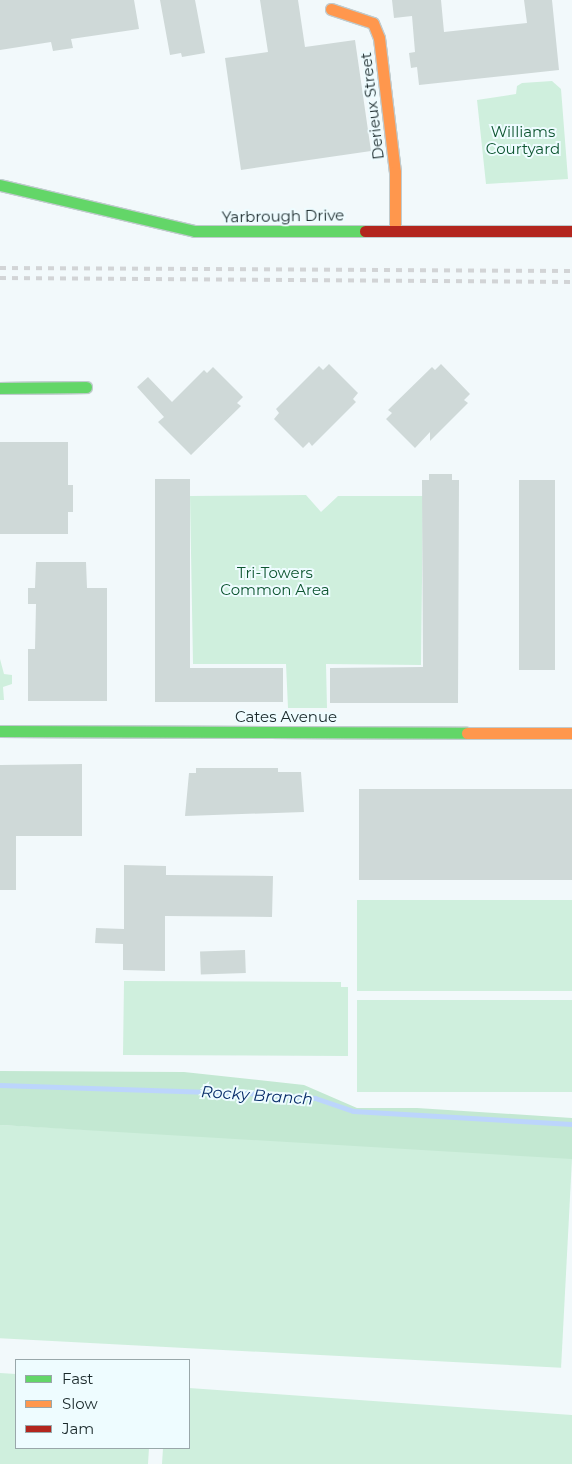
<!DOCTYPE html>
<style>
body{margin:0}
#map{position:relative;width:572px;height:1464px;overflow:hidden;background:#f2f9fb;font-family:Montserrat,sans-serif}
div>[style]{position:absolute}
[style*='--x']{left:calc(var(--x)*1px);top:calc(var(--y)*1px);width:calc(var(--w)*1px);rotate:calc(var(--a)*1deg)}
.green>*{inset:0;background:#cfefdd;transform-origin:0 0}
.forest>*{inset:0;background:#c3e8d2}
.stream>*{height:5px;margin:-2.5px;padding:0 2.5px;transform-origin:2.5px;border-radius:2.5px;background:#bcd5fc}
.building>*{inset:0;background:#cfd9d8;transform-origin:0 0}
.roads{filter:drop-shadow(1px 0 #c0cbcd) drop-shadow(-1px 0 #c0cbcd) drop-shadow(0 1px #c0cbcd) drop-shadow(0 -1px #c0cbcd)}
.fast>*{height:11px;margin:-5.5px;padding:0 5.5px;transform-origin:5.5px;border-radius:5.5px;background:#63d668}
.slow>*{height:11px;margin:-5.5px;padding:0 5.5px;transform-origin:5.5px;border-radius:5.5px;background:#ff974d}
.jam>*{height:11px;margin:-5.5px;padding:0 5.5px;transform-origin:5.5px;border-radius:5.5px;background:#b3261e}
.rail>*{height:4px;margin-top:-2px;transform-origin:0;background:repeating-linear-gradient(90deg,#d2d4d6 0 6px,transparent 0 12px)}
span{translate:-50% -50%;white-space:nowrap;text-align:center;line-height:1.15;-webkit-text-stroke:4px #eefcff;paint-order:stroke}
.street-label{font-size:15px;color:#19282a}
.park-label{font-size:15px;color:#0d5530}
.water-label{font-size:16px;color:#072c69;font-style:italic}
.legend{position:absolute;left:15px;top:1359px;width:175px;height:90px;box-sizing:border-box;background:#eefcff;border:1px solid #99a7aa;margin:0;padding:6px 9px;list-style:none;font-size:15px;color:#19282a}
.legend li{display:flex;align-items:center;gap:10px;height:25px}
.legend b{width:25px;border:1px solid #99a7aa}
</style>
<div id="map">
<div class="green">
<i style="clip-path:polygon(552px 81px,561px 89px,568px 179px,486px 184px,477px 100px,516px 94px,517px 86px,522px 83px)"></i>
<i style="clip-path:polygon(306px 495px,321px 512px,338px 496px,423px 496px,421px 665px,326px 664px,327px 708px,288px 708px,286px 664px,193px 664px,190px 496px)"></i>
<i style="clip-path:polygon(0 659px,4px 674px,12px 675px,12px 684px,3px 687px,4px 700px,0 700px)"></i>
<i style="left:357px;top:900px;width:215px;height:91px"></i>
<i style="clip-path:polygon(124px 981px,341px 982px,341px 987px,348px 987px,348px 1056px,123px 1055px)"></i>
<i style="left:357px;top:1000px;width:215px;height:92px"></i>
<i style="left:0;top:1125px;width:573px;height:213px;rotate:3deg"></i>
<i style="clip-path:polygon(0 1373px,16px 1374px,16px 1448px,149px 1448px,148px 1464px,0 1464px)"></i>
<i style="clip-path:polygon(189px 1388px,572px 1415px,572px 1464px,162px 1464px,163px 1448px,189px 1448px)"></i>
</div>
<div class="forest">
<i style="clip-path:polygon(0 1071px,184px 1072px,304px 1085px,357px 1108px,417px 1108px,572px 1118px,572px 1159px,0 1125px)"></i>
</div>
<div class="stream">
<i style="--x:0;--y:1085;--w:266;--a:1.9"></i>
<i style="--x:266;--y:1094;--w:49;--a:4.7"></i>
<i style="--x:315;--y:1098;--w:40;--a:18.9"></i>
<i style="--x:353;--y:1111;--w:219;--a:3.4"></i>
</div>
<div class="building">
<i style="clip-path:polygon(0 0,134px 0,139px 29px,71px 39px,73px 48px,53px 51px,51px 42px,0 50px)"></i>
<i style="clip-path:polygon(160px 0,195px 0,205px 53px,182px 57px,181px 53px,170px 55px)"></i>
<i style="clip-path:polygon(260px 0,298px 0,305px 47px,355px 40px,371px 151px,241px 170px,225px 58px,268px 52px)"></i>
<i style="clip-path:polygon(392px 0,441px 0,444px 32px,527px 23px,524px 0,552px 0,559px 70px,419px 85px,417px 67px,411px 68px,409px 53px,415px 52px,412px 16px,394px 18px)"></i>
<i style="clip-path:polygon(329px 364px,358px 393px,353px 399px,356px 402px,312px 446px,309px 442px,303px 448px,274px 419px,279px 413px,276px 409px,319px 366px,323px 370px)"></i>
<i style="clip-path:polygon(441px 364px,470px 394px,464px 400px,468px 403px,430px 441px,430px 432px,415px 448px,386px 419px,392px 413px,388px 410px,432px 367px,435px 370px)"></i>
<i style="clip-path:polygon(213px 367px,243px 397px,237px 403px,241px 406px,191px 455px,158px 422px,164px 417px,137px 387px,148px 377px,172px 402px,204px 370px,207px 373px)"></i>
<i style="clip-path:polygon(0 442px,68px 442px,68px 485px,73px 485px,73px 512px,68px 512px,68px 534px,0 534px)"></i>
<i style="clip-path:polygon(429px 474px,452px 474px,452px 480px,459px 480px,458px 703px,330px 703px,330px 668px,423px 667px,422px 480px,429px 480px)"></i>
<i style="clip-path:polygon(155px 479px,190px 479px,190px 668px,283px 668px,283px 702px,155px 702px)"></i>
<i style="left:519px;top:480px;width:36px;height:190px"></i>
<i style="clip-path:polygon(36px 562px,86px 562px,87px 588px,107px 588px,107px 701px,28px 701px,28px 649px,35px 649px,36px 604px,28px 604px,28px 588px,35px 588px)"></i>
<i style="clip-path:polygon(82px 764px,82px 836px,16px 836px,16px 890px,0 890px,0 765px)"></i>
<i style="clip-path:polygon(196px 768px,278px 768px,278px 772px,301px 772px,304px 812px,185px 816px,189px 773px,196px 773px)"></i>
<i style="left:359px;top:789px;width:213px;height:91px"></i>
<i style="clip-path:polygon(124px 865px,166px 866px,166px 875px,273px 876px,272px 917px,165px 916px,165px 971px,123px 970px,123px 944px,95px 943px,96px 928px,124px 929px)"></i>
<i style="left:245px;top:950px;width:23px;height:45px;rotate:88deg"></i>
</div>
<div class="roads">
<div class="fast">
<i style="--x:0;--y:185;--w:200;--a:13.3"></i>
<i style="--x:195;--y:231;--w:170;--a:0"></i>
<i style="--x:0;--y:388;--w:86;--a:-0.7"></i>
<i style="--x:0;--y:731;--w:467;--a:0.2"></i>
</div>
<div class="slow">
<i style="--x:331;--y:9;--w:44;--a:18.4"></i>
<i style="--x:373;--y:23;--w:16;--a:68"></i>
<i style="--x:379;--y:38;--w:135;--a:83.2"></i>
<i style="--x:395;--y:172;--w:58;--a:90"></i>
<i style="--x:467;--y:733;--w:105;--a:0"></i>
</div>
<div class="jam">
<i style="--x:365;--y:231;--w:207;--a:0"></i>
</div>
</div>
<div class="rail">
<i style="--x:0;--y:268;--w:572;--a:0.3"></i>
<i style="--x:0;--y:278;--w:572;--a:0.4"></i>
</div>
<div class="street-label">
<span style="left:372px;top:106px;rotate:-97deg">Derieux Street</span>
<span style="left:283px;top:216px;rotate:-1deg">Yarbrough Drive</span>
<span style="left:286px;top:717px">Cates Avenue</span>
</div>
<div class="park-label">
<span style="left:523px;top:140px">Williams<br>Courtyard</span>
<span style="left:275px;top:581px">Tri-Towers<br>Common Area</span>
</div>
<div class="water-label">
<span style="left:257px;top:1096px;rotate:4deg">Rocky Branch</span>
</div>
<ul class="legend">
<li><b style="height:6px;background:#63d668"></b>Fast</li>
<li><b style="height:6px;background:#ff974d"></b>Slow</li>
<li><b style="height:6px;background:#b3261e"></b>Jam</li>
</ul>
</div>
